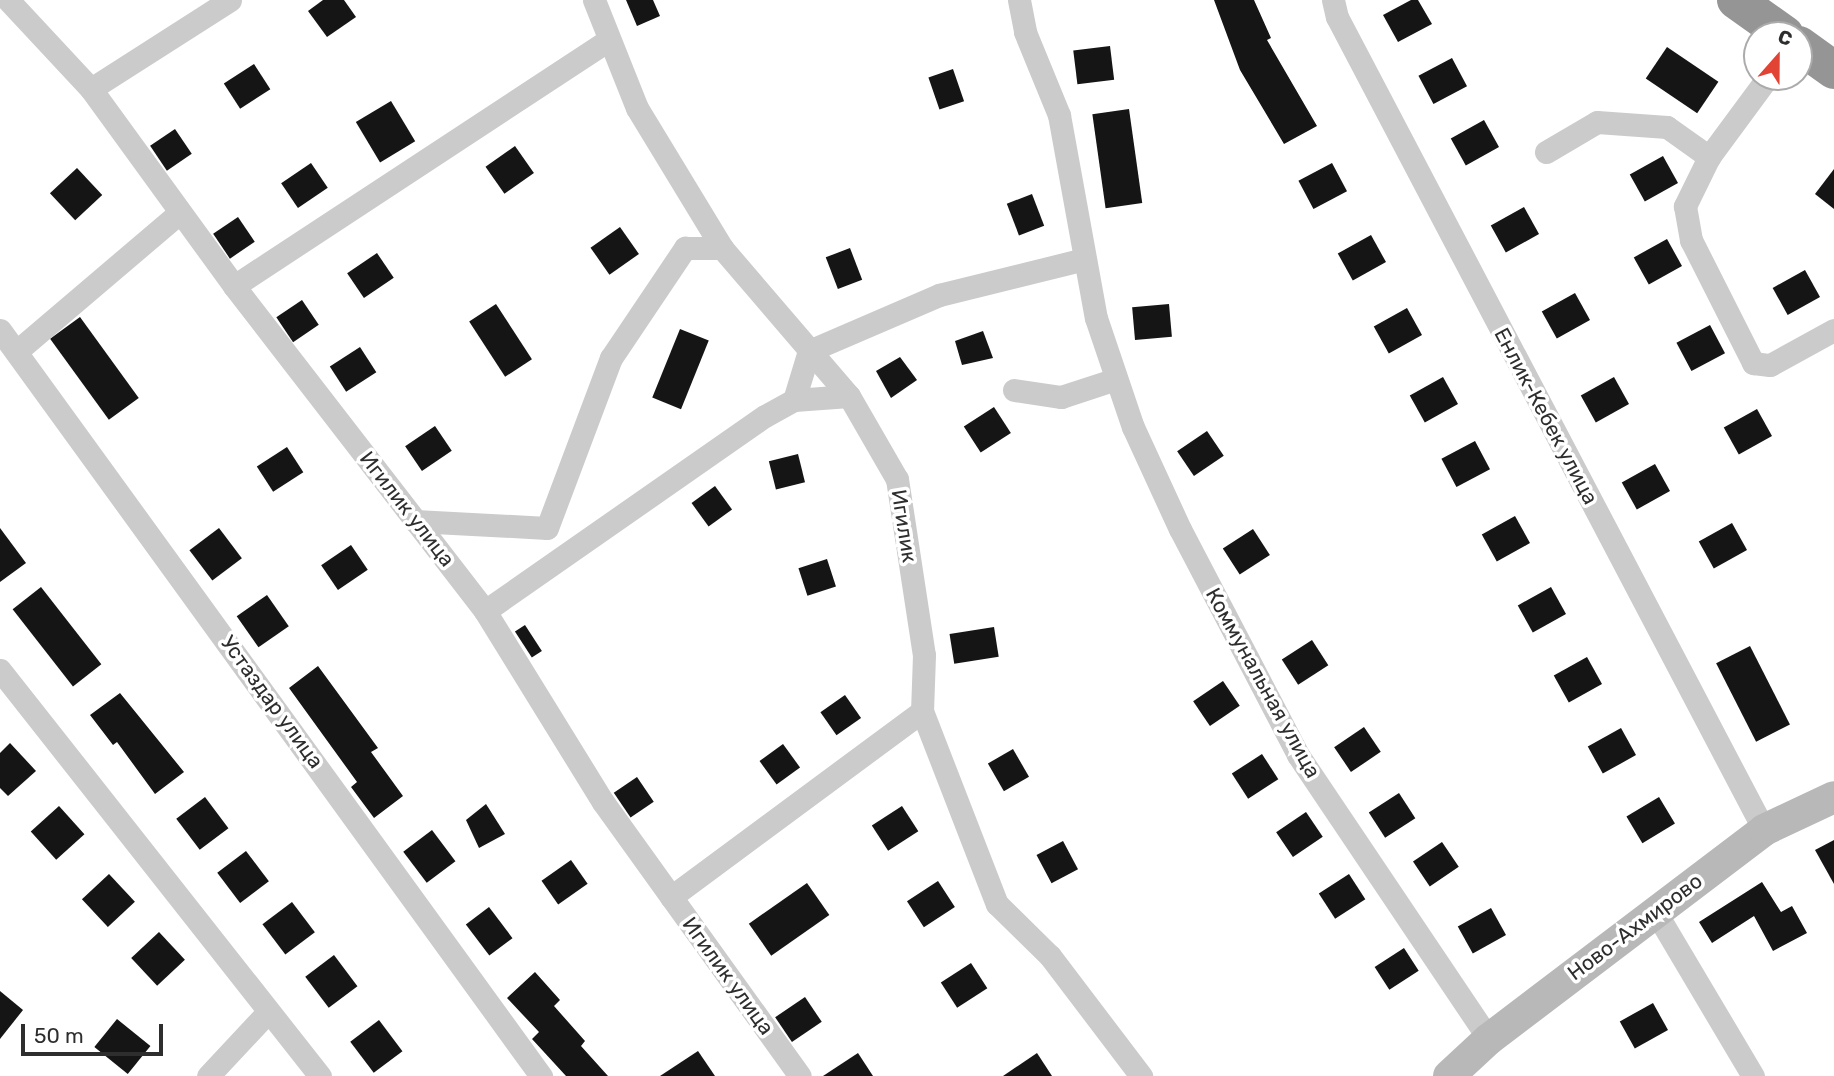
<!DOCTYPE html>
<meta charset="utf-8">
<style>
body{margin:0}
#map{position:relative;width:1834px;height:1076px;overflow:hidden;background:#fff;font-family:Rubik,sans-serif}
div>[style]{position:absolute}
[style*='--x']{left:calc(var(--x)*1px);top:calc(var(--y)*1px);width:calc(var(--w)*1px);rotate:calc(var(--a)*1deg)}
.building>*{inset:0;background:#151515;transform-origin:0 0}
.street>*{height:23px;margin:-11.5px;padding:0 11.5px;transform-origin:11.5px;border-radius:11.5px;background:#cbcbcb}
.secondary>*{height:32px;margin:-16px;padding:0 16px;transform-origin:16px;border-radius:16px;background:#b8b8b8}
.highway>*{height:38px;margin:-19px;padding:0 19px;transform-origin:19px;border-radius:19px;background:#959595}
span{translate:-50% -50%;white-space:nowrap;text-align:center;line-height:1.15;-webkit-text-stroke:7px #fff;paint-order:stroke}
.street-label{font-size:21px;color:#2e2e2e}
.north{position:absolute;left:1743px;top:21px;width:70px;height:70px;box-sizing:border-box;background:#fff;border:2px solid #ababab;border-radius:50%;rotate:21deg;font-size:19px;font-weight:700;line-height:28px;text-align:center;color:#2e2e2e}
.north::after{content:'';display:block;margin:auto;width:24px;height:32px;background:#e14335;clip-path:polygon(50% 0,100% 100%,50% 72%,0 100%)}
.scale{position:absolute;left:21px;top:1024px;width:142px;height:32px;box-sizing:border-box;border:4px solid #2e2e2e;border-top:0;padding-left:9px;font-size:21px;line-height:24px;white-space:nowrap;color:#2e2e2e;-webkit-text-stroke:5px #fff;paint-order:stroke}
</style>
<div id="map">
<div class="building">
<i style="clip-path:polygon(323px 0,344px 0,356px 17px,327px 37px,308px 11px)"></i>
<i style="clip-path:polygon(626px 0,653px 0,660px 16px,637px 26px)"></i>
<i style="clip-path:polygon(1214px 0,1254px 0,1271px 38px,1267px 40px,1317px 126px,1284px 144px,1240px 70px)"></i>
<i style="clip-path:polygon(1411px 0,1418px 0,1432px 24px,1398px 42px,1383px 15px)"></i>
<i style="left:1110px;top:46px;width:34px;height:37px;rotate:83deg"></i>
<i style="left:1667px;top:47px;width:62px;height:38px;rotate:34deg"></i>
<i style="left:1452px;top:58px;width:32px;height:38px;rotate:62deg"></i>
<i style="left:254px;top:64px;width:30px;height:36px;rotate:57deg"></i>
<i style="left:953px;top:69px;width:34px;height:26px;rotate:71deg"></i>
<i style="left:391px;top:101px;width:47px;height:41px;rotate:59deg"></i>
<i style="left:1129px;top:109px;width:95px;height:37px;rotate:82deg"></i>
<i style="left:1484px;top:120px;width:31px;height:38px;rotate:61deg"></i>
<i style="left:175px;top:129px;width:30px;height:30px;rotate:56deg"></i>
<i style="left:515px;top:146px;width:33px;height:36px;rotate:55deg"></i>
<i style="left:1663px;top:156px;width:31px;height:38px;rotate:61deg"></i>
<i style="left:311px;top:163px;width:30px;height:36px;rotate:56deg"></i>
<i style="left:1332px;top:163px;width:32px;height:38px;rotate:62deg"></i>
<i style="left:77px;top:168px;width:37px;height:37px;rotate:47deg"></i>
<i style="clip-path:polygon(1834px 169px,1834px 209px,1815px 194px)"></i>
<i style="left:1032px;top:194px;width:34px;height:27px;rotate:69deg"></i>
<i style="left:1524px;top:207px;width:31px;height:38px;rotate:61deg"></i>
<i style="left:238px;top:217px;width:30px;height:30px;rotate:56deg"></i>
<i style="left:620px;top:227px;width:33px;height:36px;rotate:55deg"></i>
<i style="left:1371px;top:235px;width:31px;height:38px;rotate:61deg"></i>
<i style="left:1667px;top:239px;width:31px;height:38px;rotate:61deg"></i>
<i style="left:850px;top:248px;width:34px;height:26px;rotate:69deg"></i>
<i style="left:377px;top:253px;width:30px;height:36px;rotate:56deg"></i>
<i style="left:1805px;top:270px;width:31px;height:37px;rotate:61deg"></i>
<i style="left:1575px;top:293px;width:31px;height:38px;rotate:61deg"></i>
<i style="left:302px;top:300px;width:30px;height:31px;rotate:56deg"></i>
<i style="left:496px;top:304px;width:66px;height:32px;rotate:57deg"></i>
<i style="left:1169px;top:304px;width:33px;height:37px;rotate:85deg"></i>
<i style="left:1407px;top:308px;width:31px;height:38px;rotate:61deg"></i>
<i style="left:80px;top:317px;width:100px;height:37px;rotate:54deg"></i>
<i style="left:1710px;top:325px;width:32px;height:38px;rotate:62deg"></i>
<i style="left:680px;top:329px;width:31px;height:74px;rotate:22deg"></i>
<i style="clip-path:polygon(983px 331px,993px 358px,962px 365px,955px 341px)"></i>
<i style="left:360px;top:347px;width:30px;height:36px;rotate:57deg"></i>
<i style="clip-path:polygon(900px 357px,917px 380px,891px 398px,876px 371px)"></i>
<i style="left:1443px;top:377px;width:31px;height:38px;rotate:61deg"></i>
<i style="left:1614px;top:377px;width:31px;height:38px;rotate:61deg"></i>
<i style="left:994px;top:407px;width:31px;height:36px;rotate:57deg"></i>
<i style="left:1757px;top:409px;width:31px;height:38px;rotate:61deg"></i>
<i style="left:435px;top:426px;width:30px;height:36px;rotate:56deg"></i>
<i style="left:1207px;top:431px;width:30px;height:36px;rotate:56deg"></i>
<i style="left:1475px;top:441px;width:32px;height:38px;rotate:62deg"></i>
<i style="left:287px;top:447px;width:30px;height:36px;rotate:57deg"></i>
<i style="left:798px;top:454px;width:29px;height:30px;rotate:76deg"></i>
<i style="left:1655px;top:464px;width:31px;height:38px;rotate:61deg"></i>
<i style="left:715px;top:486px;width:29px;height:29px;rotate:54deg"></i>
<i style="left:1515px;top:516px;width:31px;height:38px;rotate:61deg"></i>
<i style="left:1732px;top:523px;width:31px;height:38px;rotate:61deg"></i>
<i style="clip-path:polygon(0 528px,26px 563px,0 582px)"></i>
<i style="left:219px;top:528px;width:38px;height:37px;rotate:53deg"></i>
<i style="left:1253px;top:529px;width:31px;height:36px;rotate:57deg"></i>
<i style="left:351px;top:545px;width:30px;height:36px;rotate:56deg"></i>
<i style="left:827px;top:559px;width:29px;height:30px;rotate:72deg"></i>
<i style="left:41px;top:587px;width:98px;height:36px;rotate:52deg"></i>
<i style="left:1551px;top:587px;width:31px;height:38px;rotate:61deg"></i>
<i style="left:267px;top:595px;width:38px;height:37px;rotate:55deg"></i>
<i style="left:525px;top:625px;width:31px;height:12px;rotate:57deg"></i>
<i style="left:994px;top:627px;width:30px;height:45px;rotate:81deg"></i>
<i style="left:1312px;top:640px;width:30px;height:36px;rotate:57deg"></i>
<i style="left:1750px;top:646px;width:88px;height:38px;rotate:63deg"></i>
<i style="left:1587px;top:657px;width:31px;height:38px;rotate:61deg"></i>
<i style="clip-path:polygon(318px 666px,378px 748px,371px 752px,403px 796px,374px 818px,351px 787px,357px 782px,289px 688px)"></i>
<i style="left:1223px;top:681px;width:30px;height:36px;rotate:56deg"></i>
<i style="clip-path:polygon(120px 693px,184px 772px,155px 794px,117px 742px,113px 745px,90px 715px)"></i>
<i style="left:845px;top:695px;width:28px;height:30px;rotate:55deg"></i>
<i style="left:1364px;top:727px;width:30px;height:36px;rotate:56deg"></i>
<i style="left:1621px;top:728px;width:31px;height:38px;rotate:61deg"></i>
<i style="clip-path:polygon(10px 743px,36px 771px,8px 796px,0 788px,0 753px)"></i>
<i style="left:783px;top:744px;width:29px;height:29px;rotate:54deg"></i>
<i style="left:1013px;top:749px;width:32px;height:29px;rotate:60deg"></i>
<i style="left:1262px;top:754px;width:30px;height:36px;rotate:57deg"></i>
<i style="left:637px;top:777px;width:30px;height:28px;rotate:56deg"></i>
<i style="left:1399px;top:793px;width:30px;height:36px;rotate:57deg"></i>
<i style="left:205px;top:797px;width:39px;height:36px;rotate:53deg"></i>
<i style="left:1659px;top:797px;width:31px;height:38px;rotate:59deg"></i>
<i style="clip-path:polygon(486px 804px,505px 834px,479px 848px,466px 820px)"></i>
<i style="left:59px;top:806px;width:38px;height:38px;rotate:48deg"></i>
<i style="left:902px;top:806px;width:30px;height:36px;rotate:57deg"></i>
<i style="left:1306px;top:812px;width:30px;height:36px;rotate:56deg"></i>
<i style="left:432px;top:830px;width:39px;height:36px;rotate:53deg"></i>
<i style="clip-path:polygon(1834px 840px,1834px 884px,1815px 850px)"></i>
<i style="left:1063px;top:841px;width:32px;height:30px;rotate:62deg"></i>
<i style="left:1442px;top:842px;width:30px;height:35px;rotate:56deg"></i>
<i style="left:246px;top:851px;width:38px;height:36px;rotate:53deg"></i>
<i style="left:571px;top:860px;width:29px;height:36px;rotate:55deg"></i>
<i style="left:109px;top:874px;width:38px;height:37px;rotate:47deg"></i>
<i style="left:1349px;top:874px;width:30px;height:36px;rotate:57deg"></i>
<i style="left:938px;top:881px;width:31px;height:37px;rotate:57deg"></i>
<i style="clip-path:polygon(1762px 882px,1781px 912px,1792px 906px,1807px 933px,1773px 951px,1754px 916px,1712px 943px,1699px 922px)"></i>
<i style="left:807px;top:883px;width:39px;height:71px;rotate:55deg"></i>
<i style="left:292px;top:902px;width:38px;height:37px;rotate:53deg"></i>
<i style="left:489px;top:907px;width:39px;height:29px;rotate:53deg"></i>
<i style="left:1491px;top:908px;width:31px;height:38px;rotate:61deg"></i>
<i style="left:159px;top:932px;width:38px;height:38px;rotate:47deg"></i>
<i style="left:1404px;top:948px;width:27px;height:35px;rotate:57deg"></i>
<i style="left:334px;top:955px;width:39px;height:36px;rotate:53deg"></i>
<i style="left:971px;top:963px;width:30px;height:36px;rotate:57deg"></i>
<i style="clip-path:polygon(535px 972px,560px 1000px,554px 1006px,585px 1041px,581px 1046px,608px 1076px,566px 1076px,532px 1039px,539px 1032px,507px 998px)"></i>
<i style="clip-path:polygon(0 991px,23px 1010px,0 1039px)"></i>
<i style="left:805px;top:997px;width:30px;height:36px;rotate:56deg"></i>
<i style="left:1653px;top:1003px;width:31px;height:38px;rotate:61deg"></i>
<i style="left:117px;top:1019px;width:43px;height:36px;rotate:39deg"></i>
<i style="left:379px;top:1020px;width:39px;height:36px;rotate:53deg"></i>
<i style="clip-path:polygon(698px 1051px,715px 1076px,660px 1076px)"></i>
<i style="clip-path:polygon(858px 1053px,873px 1076px,823px 1076px)"></i>
<i style="clip-path:polygon(1037px 1053px,1052px 1076px,1003px 1076px)"></i>
</div>
<div class="street">
<i style="--x:8;--y:0;--w:122;--a:47"></i>
<i style="--x:230;--y:0;--w:165;--a:147.4"></i>
<i style="--x:91;--y:89;--w:243;--a:54"></i>
<i style="--x:234;--y:286;--w:411;--a:52.3"></i>
<i style="--x:485;--y:611;--w:225;--a:58.3"></i>
<i style="--x:603;--y:802;--w:337;--a:54.3"></i>
<i style="--x:594;--y:0;--w:116;--a:68.3"></i>
<i style="--x:637;--y:108;--w:164;--a:58.7"></i>
<i style="--x:722;--y:248;--w:195;--a:49.4"></i>
<i style="--x:849;--y:396;--w:96;--a:60"></i>
<i style="--x:897;--y:479;--w:178;--a:81.3"></i>
<i style="--x:924;--y:655;--w:56;--a:92"></i>
<i style="--x:922;--y:711;--w:207;--a:68.8"></i>
<i style="--x:997;--y:904;--w:74;--a:44.5"></i>
<i style="--x:1050;--y:956;--w:151;--a:52.8"></i>
<i style="--x:1019;--y:0;--w:33;--a:79"></i>
<i style="--x:1025;--y:32;--w:90;--a:67.7"></i>
<i style="--x:1059;--y:115;--w:206;--a:79.7"></i>
<i style="--x:1096;--y:318;--w:115;--a:71.3"></i>
<i style="--x:1133;--y:427;--w:112;--a:65.3"></i>
<i style="--x:1180;--y:529;--w:255;--a:62.4"></i>
<i style="--x:1298;--y:755;--w:342;--a:56.1"></i>
<i style="--x:1333;--y:0;--w:17;--a:77"></i>
<i style="--x:1337;--y:17;--w:918;--a:62.29"></i>
<i style="--x:1768;--y:77;--w:99;--a:126.4"></i>
<i style="--x:1709;--y:157;--w:55;--a:116.1"></i>
<i style="--x:1685;--y:206;--w:35;--a:80"></i>
<i style="--x:1691;--y:240;--w:138;--a:63.2"></i>
<i style="--x:1753;--y:363;--w:17;--a:7"></i>
<i style="--x:1770;--y:365;--w:73;--a:-28.7"></i>
<i style="--x:1546;--y:152;--w:59;--a:-30.5"></i>
<i style="--x:1597;--y:122;--w:70;--a:4.1"></i>
<i style="--x:1667;--y:127;--w:52;--a:35.5"></i>
<i style="--x:234;--y:286;--w:446;--a:-33.3"></i>
<i style="--x:0;--y:330;--w:922;--a:54.05"></i>
<i style="--x:17;--y:351;--w:213;--a:-40.4"></i>
<i style="--x:1014;--y:390;--w:48;--a:8.5"></i>
<i style="--x:1061;--y:397;--w:55;--a:-18.1"></i>
<i style="--x:794;--y:400;--w:51;--a:-73"></i>
<i style="--x:809;--y:351;--w:142;--a:-23.3"></i>
<i style="--x:939;--y:295;--w:150;--a:-13.9"></i>
<i style="--x:415;--y:521;--w:132;--a:3"></i>
<i style="--x:547;--y:528;--w:182;--a:-69.4"></i>
<i style="--x:611;--y:358;--w:133;--a:-56.1"></i>
<i style="--x:685;--y:248;--w:37;--a:0"></i>
<i style="--x:485;--y:611;--w:341;--a:-34.9"></i>
<i style="--x:765;--y:416;--w:33;--a:-29"></i>
<i style="--x:794;--y:400;--w:55;--a:-4.2"></i>
<i style="--x:0;--y:670;--w:517;--a:51.76"></i>
<i style="--x:671;--y:897;--w:312;--a:-36.5"></i>
<i style="--x:1655;--y:911;--w:192;--a:59.3"></i>
<i style="--x:208;--y:1076;--w:85;--a:-46.9"></i>
</div>
<div class="secondary">
<i style="--x:1449;--y:1076;--w:54;--a:-42.8"></i>
<i style="--x:1489;--y:1039;--w:345;--a:-37.2"></i>
<i style="--x:1764;--y:830;--w:77;--a:-25.2"></i>
</div>
<div class="highway">
<i style="--x:1736;--y:0;--w:60;--a:35.5"></i>
<i style="--x:1799;--y:45;--w:43;--a:35.5"></i>
</div>
<div class="street-label">
<span style="left:1546px;top:416px;rotate:62deg">Енлик-Кебек улица</span>
<span style="left:407px;top:509px;rotate:52deg">Игилик улица</span>
<span style="left:904px;top:526px;rotate:81deg">Игилик</span>
<span style="left:1263px;top:683px;rotate:61deg">Коммунальная улица</span>
<span style="left:272px;top:702px;rotate:54deg">Устаздар улица</span>
<span style="left:1635px;top:927px;rotate:-37deg">Ново-Ахмирово</span>
<span style="left:728px;top:976px;rotate:54deg">Игилик улица</span>
</div>
<div class="north">С</div>
<div class="scale">50 m</div>
</div>
